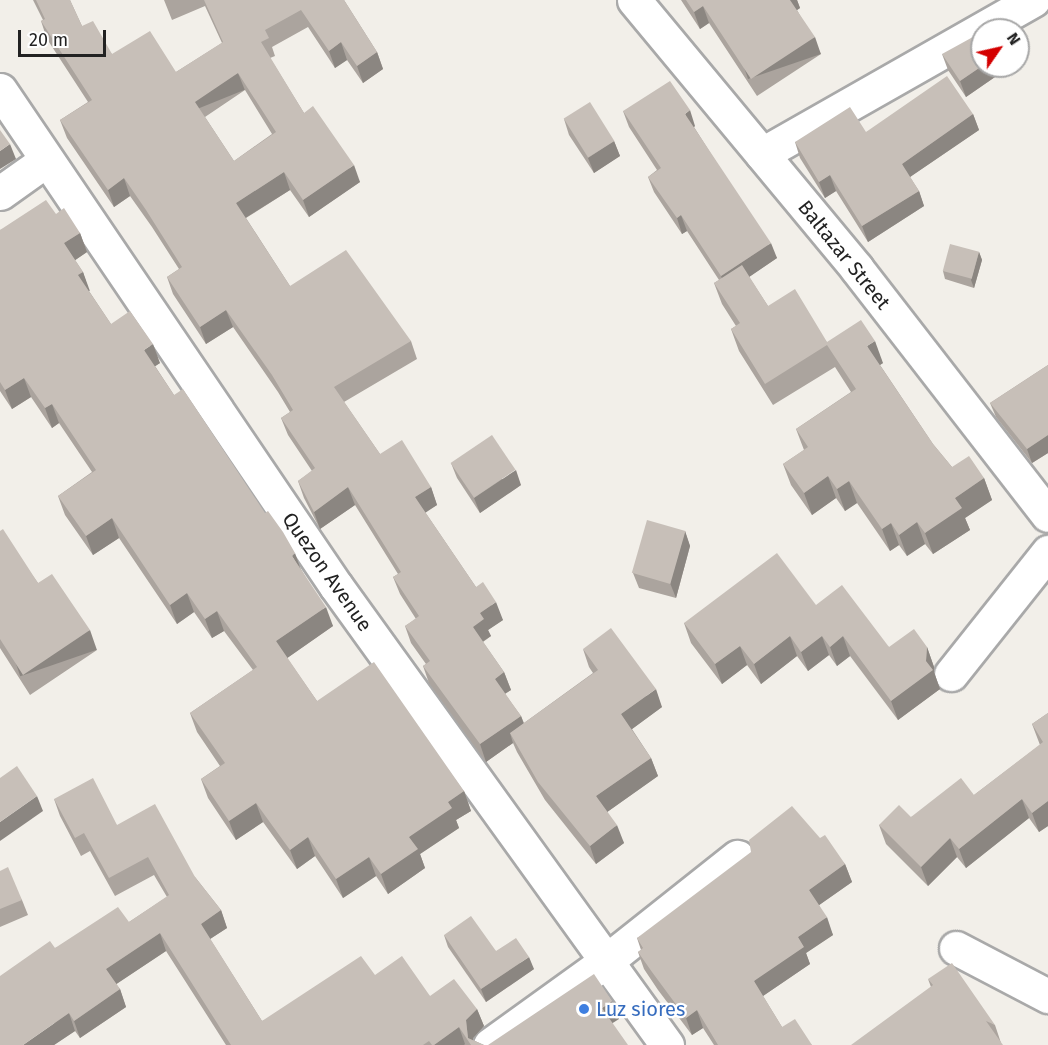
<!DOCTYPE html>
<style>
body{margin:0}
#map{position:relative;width:1048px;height:1045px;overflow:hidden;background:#f2efe9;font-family:"Fira Sans",sans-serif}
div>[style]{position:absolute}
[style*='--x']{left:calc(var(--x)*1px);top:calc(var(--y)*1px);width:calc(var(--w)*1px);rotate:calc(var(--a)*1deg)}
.roads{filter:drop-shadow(2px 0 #a9a9a9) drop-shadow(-2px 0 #a9a9a9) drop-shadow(0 2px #a9a9a9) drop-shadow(0 -2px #a9a9a9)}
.minor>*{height:33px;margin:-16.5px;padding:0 16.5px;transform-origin:16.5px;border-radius:16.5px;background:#fff}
.wall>*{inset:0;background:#aba49e}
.shaded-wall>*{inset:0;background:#8b8681;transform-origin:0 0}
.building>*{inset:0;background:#c7bfb8;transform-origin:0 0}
.dots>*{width:16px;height:16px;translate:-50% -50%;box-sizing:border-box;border:3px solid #fff;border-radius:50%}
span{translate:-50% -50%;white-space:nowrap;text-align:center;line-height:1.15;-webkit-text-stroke:4.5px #fff;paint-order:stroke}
.street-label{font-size:20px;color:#222}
.shop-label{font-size:20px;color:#366cbe}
.left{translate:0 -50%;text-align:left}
.north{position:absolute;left:970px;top:18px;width:60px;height:60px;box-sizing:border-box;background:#fff;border:2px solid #a7a7a7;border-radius:50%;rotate:56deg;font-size:16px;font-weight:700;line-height:24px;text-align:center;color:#222}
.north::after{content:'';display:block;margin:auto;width:21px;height:27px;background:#d40000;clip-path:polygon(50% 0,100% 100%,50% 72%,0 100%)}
.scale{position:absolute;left:18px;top:30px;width:88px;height:27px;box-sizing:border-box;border:3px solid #222;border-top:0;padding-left:8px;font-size:18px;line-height:21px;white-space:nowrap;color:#222;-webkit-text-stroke:4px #fff;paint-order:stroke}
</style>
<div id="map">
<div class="roads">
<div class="minor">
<i style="--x:634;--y:0;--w:349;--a:50.3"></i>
<i style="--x:857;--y:269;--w:311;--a:52.2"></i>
<i style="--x:0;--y:90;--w:599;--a:55.89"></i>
<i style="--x:336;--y:586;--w:566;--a:54.2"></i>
<i style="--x:762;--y:154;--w:312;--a:-29.6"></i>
<i style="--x:0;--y:193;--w:55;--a:-35.4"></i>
<i style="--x:951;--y:674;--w:156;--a:-51.5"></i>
<i style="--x:956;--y:948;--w:104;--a:27.6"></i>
<i style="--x:490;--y:1045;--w:142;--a:-35.8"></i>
<i style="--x:605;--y:962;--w:169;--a:-38.5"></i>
</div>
</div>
<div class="wall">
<i style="clip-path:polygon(evenodd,33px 0,70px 0,82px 26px,112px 54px,176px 72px,222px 43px,205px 6px,172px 20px,164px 0,344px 0,377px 52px,383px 69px,363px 83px,347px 60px,335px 68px,308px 27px,272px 47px,275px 56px,270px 58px,304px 113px,360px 182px,309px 217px,290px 190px,246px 218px,290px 286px,411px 341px,417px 359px,344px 402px,380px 454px,431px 487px,437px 505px,425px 512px,476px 587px,503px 620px,488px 630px,491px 636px,483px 642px,504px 672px,511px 690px,505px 694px,521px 716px,524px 723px,593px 673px,589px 667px,583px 649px,662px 707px,632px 729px,651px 758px,658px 776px,607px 812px,624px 843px,596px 864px,545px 800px,517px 752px,513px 743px,486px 762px,429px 683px,423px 666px,426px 664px,411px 643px,405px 626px,416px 619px,400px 594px,393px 577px,398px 574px,355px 505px,320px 529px,304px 498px,298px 481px,312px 471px,288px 435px,281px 418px,290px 412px,278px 392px,233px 327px,206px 344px,173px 294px,167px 277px,179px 269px,152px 227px,130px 196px,114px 207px,67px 138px,60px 120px,88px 102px,47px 39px,41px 21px,43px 20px,33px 0,245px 90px,272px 134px,234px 161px,205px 117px,245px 90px)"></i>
<i style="clip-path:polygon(681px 0,797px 0,800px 8px,797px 10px,821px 54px,757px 96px,709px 23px,700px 29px)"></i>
<i style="clip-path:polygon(942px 54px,982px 66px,1007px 66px,1008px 68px,966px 97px,948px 70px)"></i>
<i style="clip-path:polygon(623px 111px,695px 126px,694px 127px,777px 258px,749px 277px,768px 306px,827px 342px,883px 363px,880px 365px,933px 444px,952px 467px,984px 478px,992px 500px,965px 518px,970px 530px,933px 554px,925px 544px,907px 556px,899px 545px,890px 551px,857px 503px,845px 511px,836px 498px,812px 515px,791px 485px,783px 464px,804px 450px,796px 429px,851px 392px,835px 367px,773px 405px,739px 351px,731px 329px,736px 326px,722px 304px,714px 283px,719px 280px,687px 231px,682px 234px,654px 192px,648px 177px,657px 170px,629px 127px)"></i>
<i style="clip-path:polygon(973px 114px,979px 130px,910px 177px,919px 191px,924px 206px,868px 242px,836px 191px,825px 198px,800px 158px,795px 142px,866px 132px)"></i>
<i style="clip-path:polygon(564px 119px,614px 141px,620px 156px,594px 173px,569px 135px)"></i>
<i style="clip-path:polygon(56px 214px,80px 233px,87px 252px,75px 260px,83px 272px,89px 291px,111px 324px,160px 363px,155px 366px,174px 395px,302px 571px,333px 626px,287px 658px,317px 701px,464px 791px,471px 811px,456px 820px,459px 828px,420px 854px,425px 868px,388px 894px,376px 876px,343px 898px,315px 856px,297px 869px,263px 822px,236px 840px,208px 798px,201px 779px,220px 766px,197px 732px,190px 713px,253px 670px,224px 631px,212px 638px,194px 612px,177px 624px,119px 538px,93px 555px,65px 515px,58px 496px,92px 472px,59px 423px,52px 428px,31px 397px,12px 409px,0 391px,0 230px)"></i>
<i style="clip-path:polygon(979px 252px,982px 260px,974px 288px,945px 279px,943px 271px)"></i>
<i style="clip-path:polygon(1048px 365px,1048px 453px,1032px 463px,996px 417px,990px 403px)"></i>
<i style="clip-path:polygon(451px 463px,521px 485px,480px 513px,457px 478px)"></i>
<i style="clip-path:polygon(0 531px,38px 583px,97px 650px,30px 695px,0 648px)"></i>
<i style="clip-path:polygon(685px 531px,690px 546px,676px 598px,639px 588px,633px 573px)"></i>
<i style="clip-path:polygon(816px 605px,889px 647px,927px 647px,934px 667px,934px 672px,940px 689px,898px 720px,850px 656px,837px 666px,829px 655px,808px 671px,797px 656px,761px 684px,747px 665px,722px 684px,691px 643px,684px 623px)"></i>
<i style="clip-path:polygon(1048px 713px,1048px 826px,1039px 832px,1029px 818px,966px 868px,957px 857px,928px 886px,886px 844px,879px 825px,911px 817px,974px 795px,1040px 745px,1032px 724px)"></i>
<i style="clip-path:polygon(54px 799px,117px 825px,195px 877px,221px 910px,227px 928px,210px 939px,262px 1021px,375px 975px,430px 996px,477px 1009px,484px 1026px,473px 1038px,473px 1040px,484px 1045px,226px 1045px,166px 951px,116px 984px,120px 989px,126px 1007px,80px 1038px,75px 1031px,54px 1045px,55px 948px,129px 922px,167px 897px,154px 875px,115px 896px,90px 851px,81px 856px,60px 816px)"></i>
<i style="clip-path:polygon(820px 838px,845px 864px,852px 882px,819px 905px,833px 935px,806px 953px,810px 964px,763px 996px,782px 1027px,812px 1045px,714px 1045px,703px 1028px,692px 1035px,658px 990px,644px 969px,638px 952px,641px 950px,637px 938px)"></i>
<i style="clip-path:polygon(0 871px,22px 900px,28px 915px,0 927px)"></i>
<i style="clip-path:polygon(444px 935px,496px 951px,534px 969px,486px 1002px,448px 947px)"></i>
<i style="clip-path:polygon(928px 979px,995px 1025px,1001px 1043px,931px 987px)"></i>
</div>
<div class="shaded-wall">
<i style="clip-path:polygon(789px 0,797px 0,800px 8px,794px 12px)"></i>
<i style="clip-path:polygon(703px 6px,709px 23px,700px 29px,694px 12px)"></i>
<i style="left:815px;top:37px;width:18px;height:77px;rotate:71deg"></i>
<i style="clip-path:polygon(341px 42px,347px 60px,335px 68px,329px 51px)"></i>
<i style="clip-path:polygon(377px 52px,383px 69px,363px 83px,357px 66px)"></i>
<i style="clip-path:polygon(982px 66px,1007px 66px,1008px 68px,966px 97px,960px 81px)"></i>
<i style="left:238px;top:73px;width:18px;height:52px;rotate:68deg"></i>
<i style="clip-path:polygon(690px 110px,695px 126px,691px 129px,685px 114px)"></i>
<i style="clip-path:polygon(973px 114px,979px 130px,907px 179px,902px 164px)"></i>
<i style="clip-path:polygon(614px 141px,620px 156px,594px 173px,588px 158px)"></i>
<i style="clip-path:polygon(10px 144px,16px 159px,0 169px,0 151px)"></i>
<i style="clip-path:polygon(354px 165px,360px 182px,309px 217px,303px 200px)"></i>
<i style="clip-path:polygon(284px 172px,290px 190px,242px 220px,236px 203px)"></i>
<i style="clip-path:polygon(830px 175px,836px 191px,825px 198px,819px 182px)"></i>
<i style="clip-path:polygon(124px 178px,130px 196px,114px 207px,108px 190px)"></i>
<i style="clip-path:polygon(919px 191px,924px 206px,868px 242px,862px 226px)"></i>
<i style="clip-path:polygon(681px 215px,687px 231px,682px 234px,677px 218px)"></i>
<i style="clip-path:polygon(80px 233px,87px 252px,71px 263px,64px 243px)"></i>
<i style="clip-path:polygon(771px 243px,777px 258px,727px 292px,721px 276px)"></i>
<i style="clip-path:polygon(979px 252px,982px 260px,974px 288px,971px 280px)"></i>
<i style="left:83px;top:272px;width:20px;height:6px;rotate:70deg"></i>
<i style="clip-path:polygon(226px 310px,233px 327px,206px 344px,200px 327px)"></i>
<i style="clip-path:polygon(875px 341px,883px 363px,875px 368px,867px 346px)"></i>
<i style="clip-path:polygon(153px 344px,160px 363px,151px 369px,144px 350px)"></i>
<i style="clip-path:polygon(24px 378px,31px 397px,12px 409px,5px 390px)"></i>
<i style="clip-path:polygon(52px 404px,59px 423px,52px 428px,45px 408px)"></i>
<i style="clip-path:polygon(1048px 435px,1048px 453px,1032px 463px,1027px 449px)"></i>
<i style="clip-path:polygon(516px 470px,521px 485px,480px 513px,474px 498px)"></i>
<i style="clip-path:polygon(828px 476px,836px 498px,812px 515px,804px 493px)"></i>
<i style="clip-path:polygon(984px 478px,992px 500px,965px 518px,970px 530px,933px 554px,925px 533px,955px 498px)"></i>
<i style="clip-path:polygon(849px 481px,857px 503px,845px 511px,837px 489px)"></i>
<i style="clip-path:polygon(348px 487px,355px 505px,320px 529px,314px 512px)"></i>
<i style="clip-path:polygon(431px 487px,437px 505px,422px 515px,415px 497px)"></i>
<i style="clip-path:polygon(112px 518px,119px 538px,93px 555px,86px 536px)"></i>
<i style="clip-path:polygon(917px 522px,925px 544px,907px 556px,899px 535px)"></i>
<i style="clip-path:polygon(891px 523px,899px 545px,890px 551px,882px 529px)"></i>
<i style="clip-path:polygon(685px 531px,690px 546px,676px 598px,670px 583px)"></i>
<i style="clip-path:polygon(295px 553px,302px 573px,292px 556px)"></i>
<i style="clip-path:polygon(187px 593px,194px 612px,177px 624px,170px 605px)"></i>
<i style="clip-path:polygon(496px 602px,503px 620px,488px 630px,491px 636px,479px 644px,473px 627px,480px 613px)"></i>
<i style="clip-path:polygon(326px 607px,333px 626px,283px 661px,276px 641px)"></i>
<i style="clip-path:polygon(217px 611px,224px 631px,212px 638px,205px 619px)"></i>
<i style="left:90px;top:630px;width:21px;height:81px;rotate:71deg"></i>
<i style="clip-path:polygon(790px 636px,797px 656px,761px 684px,754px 664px)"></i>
<i style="clip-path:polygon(822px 636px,829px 655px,808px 671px,801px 652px)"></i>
<i style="clip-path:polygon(843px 636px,850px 656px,837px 666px,830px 647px)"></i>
<i style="clip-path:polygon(740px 646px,747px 665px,722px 684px,715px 664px)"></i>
<i style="clip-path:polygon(927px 647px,934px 667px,934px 672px,940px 689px,898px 720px,891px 701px,926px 661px)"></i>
<i style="clip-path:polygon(504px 672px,511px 690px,501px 696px,495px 679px)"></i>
<i style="clip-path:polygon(656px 689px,662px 707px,628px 732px,621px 714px)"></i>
<i style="clip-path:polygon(521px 716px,527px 733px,510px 733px,513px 743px,486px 762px,480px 744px)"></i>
<i style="clip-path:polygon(651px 758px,658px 776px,603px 815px,596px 796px)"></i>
<i style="clip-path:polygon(464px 791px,471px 811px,456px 820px,459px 828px,420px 854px,425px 868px,388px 894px,381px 874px,409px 837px,448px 802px)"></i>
<i style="clip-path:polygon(37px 796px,43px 811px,0 841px,0 822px)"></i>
<i style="clip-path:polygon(1022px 799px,1029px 818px,966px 868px,959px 849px)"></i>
<i style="clip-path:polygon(1048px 801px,1048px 826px,1039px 832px,1032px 813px)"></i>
<i style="clip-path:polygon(256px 803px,263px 822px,236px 840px,229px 821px)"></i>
<i style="clip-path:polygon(617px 825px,624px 843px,596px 864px,590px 846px)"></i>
<i style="clip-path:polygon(308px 837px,315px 856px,297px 869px,290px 850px)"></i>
<i style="clip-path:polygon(950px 838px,957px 857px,928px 886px,921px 867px)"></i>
<i style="clip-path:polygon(369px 857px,376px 876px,343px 898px,336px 879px)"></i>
<i style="clip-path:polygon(845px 864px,852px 882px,815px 908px,809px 890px)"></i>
<i style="clip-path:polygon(221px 910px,227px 928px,207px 941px,201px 924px)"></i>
<i style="clip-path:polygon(827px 917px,833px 935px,806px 953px,810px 964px,760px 998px,754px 981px,798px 937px)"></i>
<i style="clip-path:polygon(160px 933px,166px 951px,112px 987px,106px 969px)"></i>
<i style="clip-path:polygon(529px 957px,534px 969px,486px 1002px,481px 989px)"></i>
<i style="clip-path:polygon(120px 989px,126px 1007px,80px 1038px,74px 1021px)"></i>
<i style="clip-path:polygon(612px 1001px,619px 1019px,608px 1026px,602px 1008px)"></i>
<i style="clip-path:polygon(477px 1009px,484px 1026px,473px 1038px,473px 1045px,468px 1038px,466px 1020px)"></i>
<i style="clip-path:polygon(697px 1010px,703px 1028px,692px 1035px,686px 1018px)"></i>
<i style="clip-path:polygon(69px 1013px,75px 1031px,54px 1045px,23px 1045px)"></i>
<i style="clip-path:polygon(459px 1027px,465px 1044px,464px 1045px,434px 1045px)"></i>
</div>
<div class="building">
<i style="clip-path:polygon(evenodd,36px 0,70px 0,82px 26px,93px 21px,112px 54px,150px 31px,176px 72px,223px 42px,204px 0,344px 0,377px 52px,357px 66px,341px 42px,329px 51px,301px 10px,265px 30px,269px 38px,261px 42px,304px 113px,313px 106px,354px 165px,303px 200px,284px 172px,236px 203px,290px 286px,346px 250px,411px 341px,334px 387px,380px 454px,402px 440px,431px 487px,415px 497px,476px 587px,483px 582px,496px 602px,480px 613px,484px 619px,473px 627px,504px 672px,495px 679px,521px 716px,480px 744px,423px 666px,430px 661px,405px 626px,419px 616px,393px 577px,401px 572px,348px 487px,314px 512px,298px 481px,315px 468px,281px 418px,293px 410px,272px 375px,226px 310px,200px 327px,167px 277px,182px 267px,146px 210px,124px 178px,108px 190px,60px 120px,92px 100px,41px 21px,45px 19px,36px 0,238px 73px,276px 132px,234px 161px,195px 102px,238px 73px)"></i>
<i style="clip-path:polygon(686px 0,790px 0,815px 37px,751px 79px,703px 6px,694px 12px)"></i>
<i style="clip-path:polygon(982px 32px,982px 66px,960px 81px,942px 54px)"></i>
<i style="clip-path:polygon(947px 76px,973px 114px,902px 164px,919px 191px,862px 226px,830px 175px,819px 182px,795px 142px,850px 107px,866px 132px)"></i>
<i style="clip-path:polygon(670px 81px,690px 110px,685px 114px,771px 243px,721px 276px,681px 215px,677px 218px,648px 177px,661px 168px,623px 111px)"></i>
<i style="left:590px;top:102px;width:46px;height:31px;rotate:58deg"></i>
<i style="clip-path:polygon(0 130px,10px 144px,0 151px)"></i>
<i style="clip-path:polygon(46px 200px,56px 214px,64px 208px,80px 233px,64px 243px,83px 272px,78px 275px,111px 324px,130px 311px,153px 344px,144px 350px,174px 395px,183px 389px,265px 513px,268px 511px,283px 532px,295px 553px,292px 556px,326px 607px,276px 641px,317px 701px,374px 662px,464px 791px,448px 802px,452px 808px,409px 837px,418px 849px,381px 874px,369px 857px,336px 879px,308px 837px,290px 850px,256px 803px,229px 821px,201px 779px,225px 763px,190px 713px,257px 667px,217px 611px,205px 619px,187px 593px,170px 605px,112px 518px,86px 536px,58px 496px,96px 470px,52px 404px,45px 408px,24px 378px,5px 390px,0 382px,0 230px)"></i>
<i style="left:950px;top:244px;width:30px;height:28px;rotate:15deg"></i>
<i style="clip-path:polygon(742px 265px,768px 306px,795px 289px,827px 342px,861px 320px,875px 341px,867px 346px,933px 444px,952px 467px,969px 456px,984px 478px,955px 498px,962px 508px,925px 533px,917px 522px,899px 535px,891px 523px,882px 529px,849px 481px,837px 489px,828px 476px,804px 493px,783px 464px,808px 447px,796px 429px,856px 389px,827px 345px,765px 384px,731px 329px,740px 323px,714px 283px)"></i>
<i style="clip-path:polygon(1048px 365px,1048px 435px,1027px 449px,990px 403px)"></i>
<i style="left:492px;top:435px;width:42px;height:50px;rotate:56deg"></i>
<i style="left:647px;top:520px;width:40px;height:55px;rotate:16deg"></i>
<i style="clip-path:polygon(3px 529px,38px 583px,52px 574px,90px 630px,23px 675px,0 639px,0 531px)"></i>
<i style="clip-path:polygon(777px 553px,816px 605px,842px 585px,889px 647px,914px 629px,927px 647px,926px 661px,933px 670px,891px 701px,843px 636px,830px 647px,822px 636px,801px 652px,790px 636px,754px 664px,740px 646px,715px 664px,684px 623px)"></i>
<i style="clip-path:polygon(611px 628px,656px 689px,621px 714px,651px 758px,596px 796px,617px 825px,590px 846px,538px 782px,510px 733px,598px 670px,583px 649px)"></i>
<i style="clip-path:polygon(1048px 713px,1048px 801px,1032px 813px,1022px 799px,959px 849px,950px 838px,921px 867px,879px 825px,899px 805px,911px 817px,961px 778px,974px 795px,1043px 742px,1032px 724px)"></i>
<i style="clip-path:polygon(17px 766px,37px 796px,0 822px,0 778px)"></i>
<i style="clip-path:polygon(93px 778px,117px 825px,155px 804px,195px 877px,221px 910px,201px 924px,262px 1021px,361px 956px,375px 975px,402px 956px,430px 996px,454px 979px,477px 1009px,466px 1020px,468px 1038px,484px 1045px,471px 1045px,459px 1027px,434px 1045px,432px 1045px,429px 1041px,423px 1045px,231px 1045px,160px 933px,106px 969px,120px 989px,74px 1021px,69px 1013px,23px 1045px,0 1045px,0 976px,50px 941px,55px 948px,118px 907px,129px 922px,169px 895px,148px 857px,109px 878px,84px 833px,75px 838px,54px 799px)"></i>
<i style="clip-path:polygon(792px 806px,820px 838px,825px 835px,845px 864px,809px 890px,827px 917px,798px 937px,804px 947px,754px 981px,782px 1027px,795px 1019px,812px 1045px,718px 1045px,697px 1010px,686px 1018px,652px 972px,638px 952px,643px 948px,637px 938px,751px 852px,749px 840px)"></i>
<i style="clip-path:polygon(8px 867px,22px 900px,0 909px,0 871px)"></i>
<i style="clip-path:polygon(471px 916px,496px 951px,516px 938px,529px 957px,481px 989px,444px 935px)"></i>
<i style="clip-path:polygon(952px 963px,995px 1025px,986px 1021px,1003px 1045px,851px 1045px,933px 985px,928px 979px)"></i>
<i style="clip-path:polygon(594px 974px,612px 1001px,602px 1008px,628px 1045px,488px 1045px)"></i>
</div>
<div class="dots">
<i style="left:584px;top:1009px;background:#3f7fe0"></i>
</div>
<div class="street-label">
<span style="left:844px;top:255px;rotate:51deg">Baltazar Street</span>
<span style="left:327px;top:572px;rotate:55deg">Quezon Avenue</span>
</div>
<div class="shop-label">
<span class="left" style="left:596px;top:1009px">Luz siores</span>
</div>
<div class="north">N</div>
<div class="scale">20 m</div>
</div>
